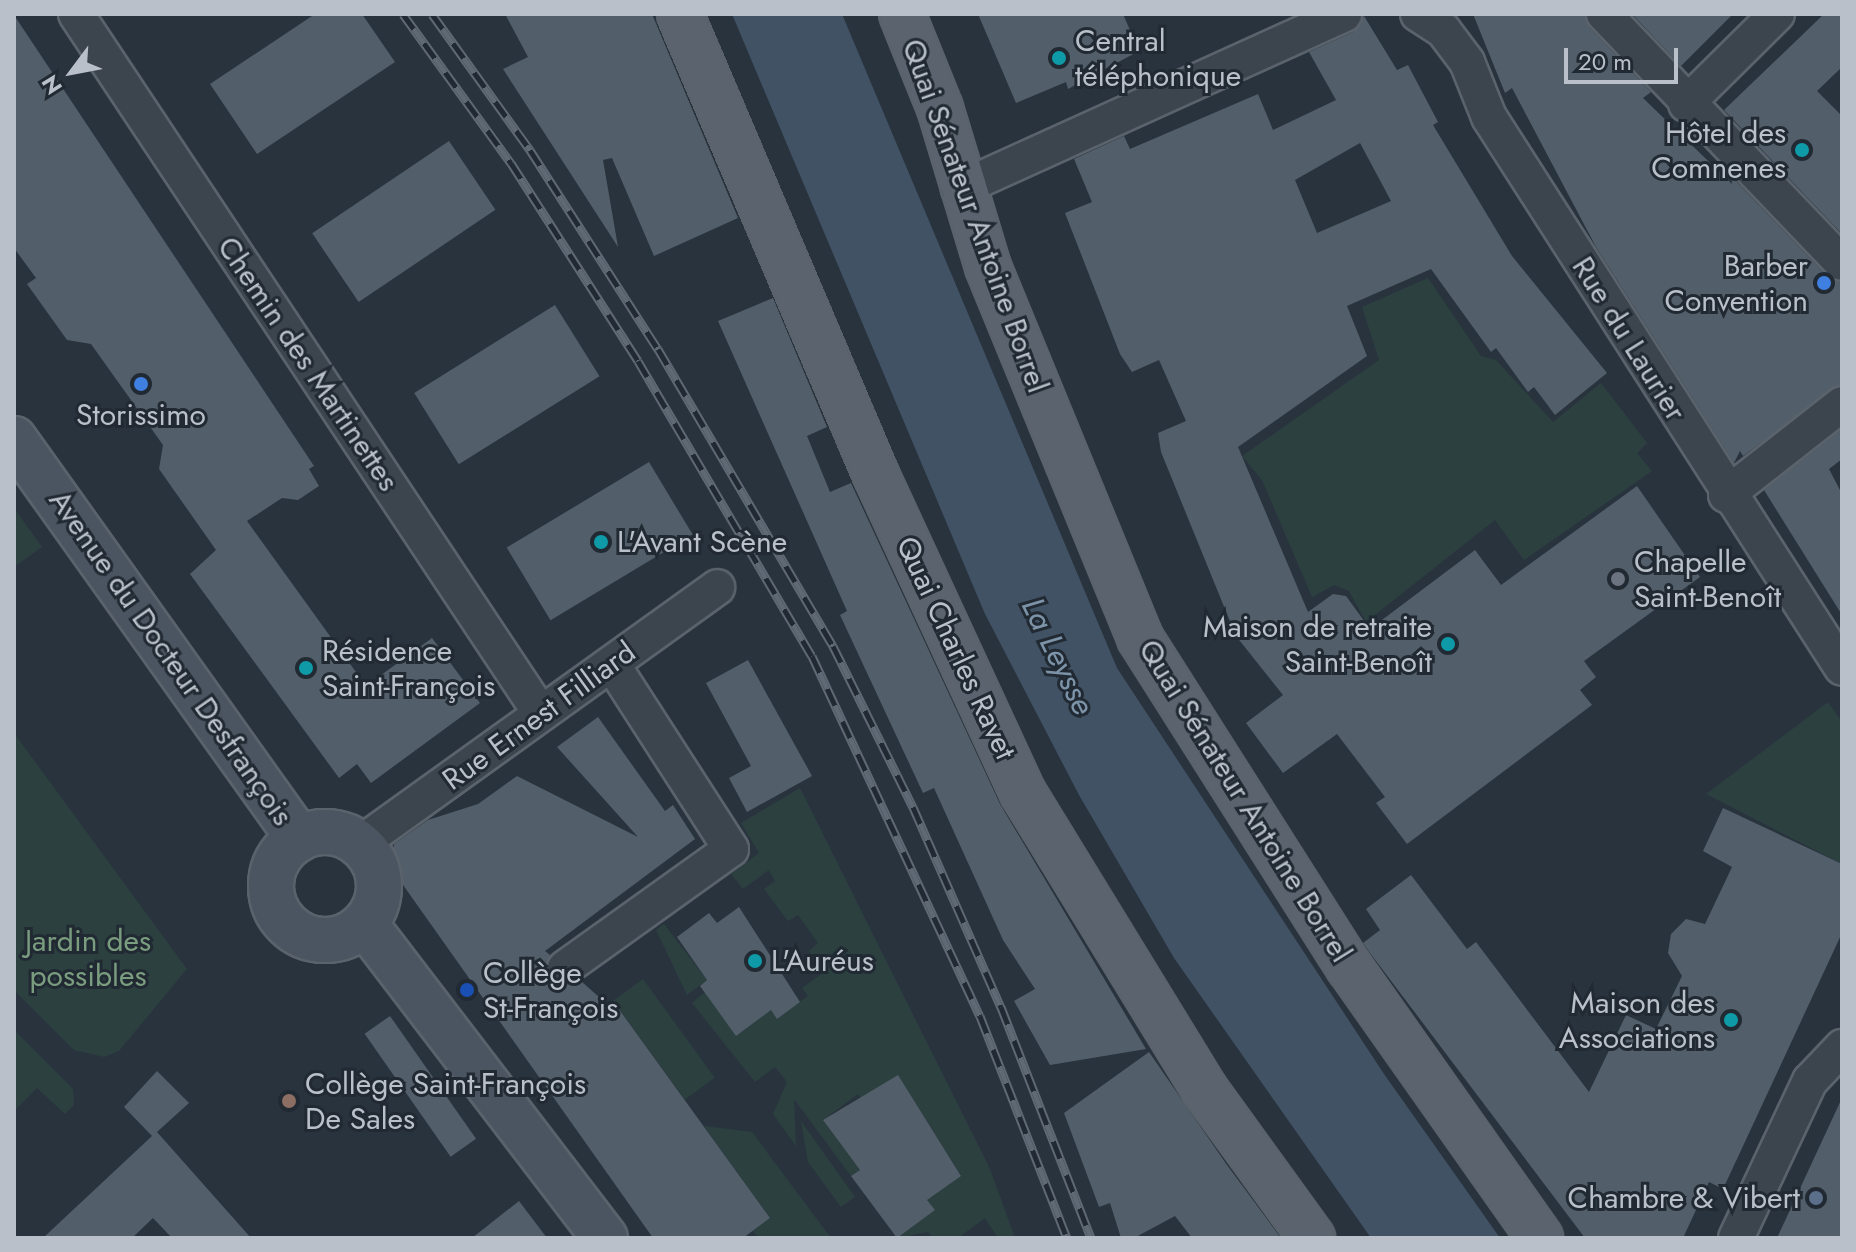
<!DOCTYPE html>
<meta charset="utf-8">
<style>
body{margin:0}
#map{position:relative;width:1856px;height:1252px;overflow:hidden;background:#29333e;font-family:Jost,sans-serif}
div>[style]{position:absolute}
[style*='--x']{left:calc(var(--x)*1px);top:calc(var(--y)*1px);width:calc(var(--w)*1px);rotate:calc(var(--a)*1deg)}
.green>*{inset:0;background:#2c4040;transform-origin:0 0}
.water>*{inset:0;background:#415265}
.building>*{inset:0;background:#525e69;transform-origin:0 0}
.roads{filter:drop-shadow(2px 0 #5a636c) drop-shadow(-2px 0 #5a636c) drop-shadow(0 2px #5a636c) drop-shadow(0 -2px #5a636c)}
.street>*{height:34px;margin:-17px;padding:0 17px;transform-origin:17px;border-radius:17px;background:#3c454e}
.secondary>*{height:44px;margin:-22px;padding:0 22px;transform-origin:22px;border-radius:22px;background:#4b5561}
.secondary>.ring{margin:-22px;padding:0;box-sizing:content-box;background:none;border:44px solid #4b5561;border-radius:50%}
.primary>*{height:44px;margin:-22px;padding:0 22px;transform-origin:22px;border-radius:22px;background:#5b646e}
.rail>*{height:9px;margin-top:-4.5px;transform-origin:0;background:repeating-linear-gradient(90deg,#212a33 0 18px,#5f6974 0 36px);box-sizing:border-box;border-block:2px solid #5f6974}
.dots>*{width:22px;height:22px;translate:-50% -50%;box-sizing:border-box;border:4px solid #212a33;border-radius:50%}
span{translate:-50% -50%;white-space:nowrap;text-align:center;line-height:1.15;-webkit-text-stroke:6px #212a33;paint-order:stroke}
.poi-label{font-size:30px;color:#b9c0c9}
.left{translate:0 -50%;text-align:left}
.right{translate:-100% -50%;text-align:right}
.street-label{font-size:30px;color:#b9c0c9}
.park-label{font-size:30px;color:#7a9c7f}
.water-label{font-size:32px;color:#7d93a8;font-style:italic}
.frame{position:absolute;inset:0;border:16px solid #b9c0c9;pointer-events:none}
.north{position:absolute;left:32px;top:32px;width:80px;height:80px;-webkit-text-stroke:6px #212a33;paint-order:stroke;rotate:238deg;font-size:22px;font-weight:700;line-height:32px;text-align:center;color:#b9c0c9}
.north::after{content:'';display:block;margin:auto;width:28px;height:36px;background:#b9c0c9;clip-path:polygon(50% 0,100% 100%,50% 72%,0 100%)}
.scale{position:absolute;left:1564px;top:48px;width:114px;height:36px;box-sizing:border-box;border:4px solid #b9c0c9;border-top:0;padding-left:10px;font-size:24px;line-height:28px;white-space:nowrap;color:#b9c0c9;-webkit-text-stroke:6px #212a33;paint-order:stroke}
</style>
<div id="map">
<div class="green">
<i style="clip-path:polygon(1428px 278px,1481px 356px,1496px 360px,1553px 422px,1601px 383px,1647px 443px,1637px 453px,1652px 471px,1524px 560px,1495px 520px,1366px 622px,1349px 591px,1334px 585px,1312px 597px,1262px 480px,1242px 456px,1379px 360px,1362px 307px)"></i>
<i style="clip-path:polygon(14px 508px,42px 547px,14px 567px)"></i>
<i style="clip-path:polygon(1828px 702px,1842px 722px,1842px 864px,1706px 794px)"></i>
<i style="clip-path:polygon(14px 733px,187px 969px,119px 1051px,104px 1057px,74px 1050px,14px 990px)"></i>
<i style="clip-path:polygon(800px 788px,990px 1169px,1015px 1238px,998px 1238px,985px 1218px,958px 1238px,933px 1238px,928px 1232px,897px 1238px,934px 1210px,927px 1200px,961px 1175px,898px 1076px,863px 1101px,858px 1094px,823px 1120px,860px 1170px,851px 1176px,794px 1099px,796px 1146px,773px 1114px,787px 1082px,775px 1067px,755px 1082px,692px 1003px,705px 992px,737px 1035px,771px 1010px,777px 1018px,808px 996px,802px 988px,824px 972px,809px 951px,818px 943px,798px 915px,788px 921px,764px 889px,775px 881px,769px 870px,743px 889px,731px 874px,759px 853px,741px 823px)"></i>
<i style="clip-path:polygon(664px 924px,707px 980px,687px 995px,656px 930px)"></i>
<i style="left:643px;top:979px;width:122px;height:37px;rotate:54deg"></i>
<i style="clip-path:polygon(14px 1030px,73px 1089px,74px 1105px,65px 1114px,37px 1088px,14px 1111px)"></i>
<i style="clip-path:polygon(801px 1121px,855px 1197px,841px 1207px,808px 1162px)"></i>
<i style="clip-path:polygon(704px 1126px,752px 1132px,831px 1238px,759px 1238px,753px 1231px,770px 1218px)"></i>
</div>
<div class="water">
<i style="clip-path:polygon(732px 14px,842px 14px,1117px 668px,1384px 1074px,1500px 1238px,1371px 1238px,1174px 958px,1079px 795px,985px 614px)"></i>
</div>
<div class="building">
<i style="clip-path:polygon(315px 14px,362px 14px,395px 62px,257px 154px,210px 84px)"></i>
<i style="clip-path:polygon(505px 14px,652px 14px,738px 218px,654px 256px,612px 158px,603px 160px,618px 247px,503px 69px,528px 57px)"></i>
<i style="clip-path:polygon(978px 14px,1123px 14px,1139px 51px,1068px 89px,1066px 82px,1016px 103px)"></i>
<i style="clip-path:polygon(1473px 14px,1585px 14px,1590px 28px,1651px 92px,1643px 98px,1732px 184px,1731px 176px,1828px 277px,1842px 282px,1842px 384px,1743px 456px,1740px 451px,1734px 463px,1596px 247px,1512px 88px,1505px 93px)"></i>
<i style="clip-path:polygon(1632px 14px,1733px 14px,1681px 66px)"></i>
<i style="clip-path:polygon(1824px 14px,1842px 14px,1842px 67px,1817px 91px,1842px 116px,1842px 234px,1724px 110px)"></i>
<i style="clip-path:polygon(14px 15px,314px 466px,309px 469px,319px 486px,298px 500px,282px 498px,247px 521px,366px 686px,432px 638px,480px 703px,371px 783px,357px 764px,339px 778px,190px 574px,216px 550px,159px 469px,163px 445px,91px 344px,67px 340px,27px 284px,36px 278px,14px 248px)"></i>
<i style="clip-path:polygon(evenodd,1364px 16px,1397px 70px,1408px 65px,1438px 122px,1433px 125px,1512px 256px,1607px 373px,1555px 415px,1534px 387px,1528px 392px,1496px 348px,1491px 352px,1431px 269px,1347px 306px,1367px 356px,1238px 447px,1308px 612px,1333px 594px,1346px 596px,1370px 629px,1475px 550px,1501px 585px,1637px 486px,1700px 577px,1584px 661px,1596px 677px,1580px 690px,1592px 705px,1407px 844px,1376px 803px,1385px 797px,1337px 734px,1283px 773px,1246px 723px,1283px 695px,1236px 636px,1161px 452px,1158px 433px,1186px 421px,1159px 360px,1132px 372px,1120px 354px,1065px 213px,1092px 202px,1074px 159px,1124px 136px,1130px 149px,1258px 94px,1273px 130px,1336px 100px,1309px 52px,1353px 32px,1364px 16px,1360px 143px,1391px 201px,1317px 233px,1295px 180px,1360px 143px)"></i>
<i style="left:449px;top:141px;width:83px;height:165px;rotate:56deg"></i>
<i style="clip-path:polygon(773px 298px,827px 427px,807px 436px,830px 492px,851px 483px,1000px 804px,1146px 1049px,1050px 1065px,1014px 1001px,1035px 989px,1003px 940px,934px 788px,923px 793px,840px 615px,847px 611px,718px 321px)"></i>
<i style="left:555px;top:305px;width:84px;height:166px;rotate:58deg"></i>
<i style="clip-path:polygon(1842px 429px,1842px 459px,1829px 469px,1842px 494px,1842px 615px,1764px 490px)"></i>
<i style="left:649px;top:462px;width:85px;height:166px;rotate:59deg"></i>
<i style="clip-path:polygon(748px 660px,812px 776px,747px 812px,729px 778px,751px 766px,706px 683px)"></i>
<i style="clip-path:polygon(598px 717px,665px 811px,673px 805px,695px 839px,545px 951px,550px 955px,545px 971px,558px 986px,581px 981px,608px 1005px,613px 1001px,770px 1218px,743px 1238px,653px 1238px,391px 868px,394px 844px,428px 820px,478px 804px,517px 776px,638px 837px,557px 747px)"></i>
<i style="clip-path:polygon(1723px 808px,1842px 864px,1842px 933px,1723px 1189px,1709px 1182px,1683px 1238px,1585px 1238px,1370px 953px,1363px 943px,1380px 930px,1366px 909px,1411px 875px,1467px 949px,1476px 942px,1589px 1092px,1626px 1015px,1656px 1029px,1682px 976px,1668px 953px,1671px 934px,1686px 919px,1705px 924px,1732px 867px,1703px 851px)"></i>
<i style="clip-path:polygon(739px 907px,800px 1002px,777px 1019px,771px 1010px,736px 1036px,700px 986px,707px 980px,677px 937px,709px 913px,717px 923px)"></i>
<i style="left:390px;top:1016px;width:150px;height:31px;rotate:55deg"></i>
<i style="clip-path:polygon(1149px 1052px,1227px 1165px,1281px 1238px,1192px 1238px,1175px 1216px,1134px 1238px,1121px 1238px,1110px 1203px,1099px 1207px,1064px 1113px)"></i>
<i style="clip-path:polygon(157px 1071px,189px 1103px,157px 1132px,251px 1238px,172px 1238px,153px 1218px,132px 1238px,43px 1238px,152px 1136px,124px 1107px)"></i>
<i style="clip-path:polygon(898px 1075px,961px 1176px,927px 1200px,935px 1210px,897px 1238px,851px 1176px,860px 1170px,823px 1120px)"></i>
<i style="clip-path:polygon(1842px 1098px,1842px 1238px,1777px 1238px)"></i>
<i style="clip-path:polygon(519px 1201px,547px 1238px,472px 1238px)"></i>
</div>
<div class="roads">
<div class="street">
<i style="--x:76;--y:14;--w:840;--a:56.4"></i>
<i style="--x:1418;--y:14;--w:30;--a:33"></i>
<i style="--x:1443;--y:30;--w:40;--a:53"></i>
<i style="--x:1467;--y:62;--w:59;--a:68.2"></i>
<i style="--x:1489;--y:117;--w:654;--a:57.35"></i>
<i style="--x:1604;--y:14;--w:344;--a:46.3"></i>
<i style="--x:1686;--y:104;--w:128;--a:-44.7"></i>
<i style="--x:959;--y:189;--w:423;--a:-24.4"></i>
<i style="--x:1726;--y:495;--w:147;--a:-38.1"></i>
<i style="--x:360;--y:844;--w:440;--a:-35.7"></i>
<i style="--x:565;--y:968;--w:204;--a:-35.6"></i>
<i style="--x:731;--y:849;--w:220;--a:-122.8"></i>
<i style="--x:1736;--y:1238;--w:174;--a:-64.8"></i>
<i style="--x:1810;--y:1081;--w:47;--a:-46.7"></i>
</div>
<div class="secondary">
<i style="--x:14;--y:439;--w:491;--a:54.5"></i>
<i class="ring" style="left:271px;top:832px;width:64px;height:64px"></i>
<i style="--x:365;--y:924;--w:395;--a:52.6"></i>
</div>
<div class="primary">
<i style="--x:680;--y:14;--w:501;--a:66.97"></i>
<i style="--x:876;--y:475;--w:350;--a:65.2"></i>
<i style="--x:1023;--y:793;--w:348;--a:58.5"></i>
<i style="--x:1205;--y:1090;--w:183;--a:54.1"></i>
<i style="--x:902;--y:14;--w:101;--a:68"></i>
<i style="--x:940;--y:108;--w:166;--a:73.2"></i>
<i style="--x:988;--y:267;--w:401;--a:67.7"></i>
<i style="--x:1140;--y:638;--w:390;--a:57.6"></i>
<i style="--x:1349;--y:967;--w:332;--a:54.8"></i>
</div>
</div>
<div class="rail">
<i style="--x:403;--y:14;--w:184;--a:54.1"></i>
<i style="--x:511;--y:163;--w:235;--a:57.3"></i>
<i style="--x:638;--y:361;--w:342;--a:59.5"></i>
<i style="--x:812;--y:656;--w:397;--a:65"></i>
<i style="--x:980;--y:1016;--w:238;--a:68.6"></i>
<i style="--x:432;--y:14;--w:168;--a:54.2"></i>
<i style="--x:530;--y:150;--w:237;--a:57.3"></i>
<i style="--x:658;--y:349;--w:345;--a:59.5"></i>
<i style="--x:833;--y:646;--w:180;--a:63.6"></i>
<i style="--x:913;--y:807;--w:219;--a:66.3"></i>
<i style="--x:1001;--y:1007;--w:248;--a:68.7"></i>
</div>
<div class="dots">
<i style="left:1059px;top:58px;background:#0f9aa8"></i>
<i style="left:1802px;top:150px;background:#0f9aa8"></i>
<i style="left:1824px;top:283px;background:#3f7fe0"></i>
<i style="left:141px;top:384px;background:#3f7fe0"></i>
<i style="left:601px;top:542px;background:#0f9aa8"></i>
<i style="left:1618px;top:579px;background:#6b7280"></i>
<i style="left:1448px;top:644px;background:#0f9aa8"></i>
<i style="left:306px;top:668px;background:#0f9aa8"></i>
<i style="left:755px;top:961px;background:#0f9aa8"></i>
<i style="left:467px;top:990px;background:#1a4fb4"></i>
<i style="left:1731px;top:1020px;background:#0f9aa8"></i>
<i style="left:289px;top:1101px;background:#8d6e63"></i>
<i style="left:1816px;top:1198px;background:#5c6f8a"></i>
</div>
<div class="poi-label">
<span class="left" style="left:1075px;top:58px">Central<br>téléphonique</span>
<span class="right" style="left:1786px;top:150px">Hôtel des<br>Comnenes</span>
<span class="right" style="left:1808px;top:283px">Barber<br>Convention</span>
<span style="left:141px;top:415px">Storissimo</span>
<span class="left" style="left:617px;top:542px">L'Avant Scène</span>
<span class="left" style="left:1634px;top:579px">Chapelle<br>Saint-Benoît</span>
<span class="right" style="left:1432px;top:644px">Maison de retraite<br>Saint-Benoît</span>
<span class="left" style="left:322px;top:668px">Résidence<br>Saint-François</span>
<span class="left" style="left:771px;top:961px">L'Auréus</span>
<span class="left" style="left:483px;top:990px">Collège<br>St-François</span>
<span class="right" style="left:1715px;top:1020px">Maison des<br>Associations</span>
<span class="left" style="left:305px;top:1101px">Collège Saint-François<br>De Sales</span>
<span class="right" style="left:1800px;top:1198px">Chambre &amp; Vibert</span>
</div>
<div class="street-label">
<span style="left:975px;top:216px;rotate:70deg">Quai Sénateur Antoine Borrel</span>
<span style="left:1629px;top:339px;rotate:58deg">Rue du Laurier</span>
<span style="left:308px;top:364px;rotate:56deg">Chemin des Martinettes</span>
<span style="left:956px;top:648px;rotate:65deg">Quai Charles Ravet</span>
<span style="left:171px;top:658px;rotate:55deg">Avenue du Docteur Desfrançois</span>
<span style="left:539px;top:716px;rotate:-36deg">Rue Ernest Filliard</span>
<span style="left:1245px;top:801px;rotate:58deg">Quai Sénateur Antoine Borrel</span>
</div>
<div class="park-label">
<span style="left:88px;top:958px">Jardin des<br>possibles</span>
</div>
<div class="water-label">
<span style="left:1058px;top:656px;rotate:64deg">La Leysse</span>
</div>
<div class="frame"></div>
<div class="north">N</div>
<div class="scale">20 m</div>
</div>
